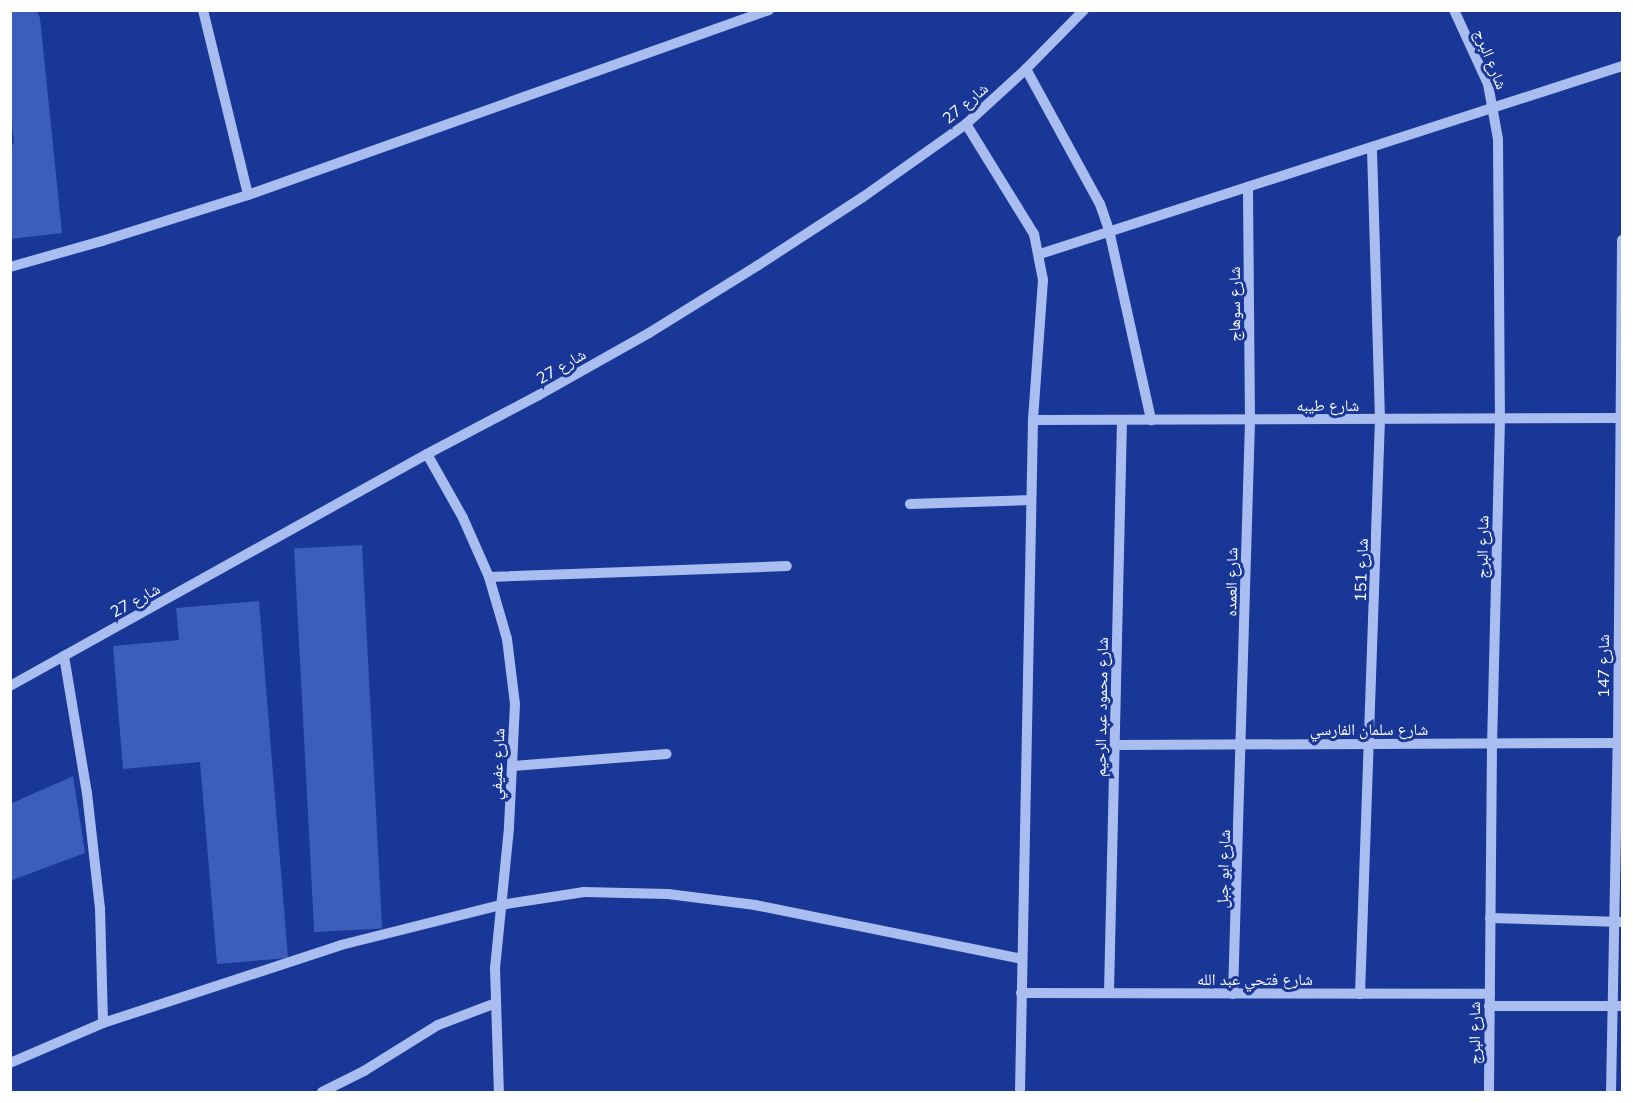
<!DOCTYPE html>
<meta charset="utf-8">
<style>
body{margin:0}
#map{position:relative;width:1633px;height:1103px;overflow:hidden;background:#183796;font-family:Mulish,"Noto Naskh Arabic",sans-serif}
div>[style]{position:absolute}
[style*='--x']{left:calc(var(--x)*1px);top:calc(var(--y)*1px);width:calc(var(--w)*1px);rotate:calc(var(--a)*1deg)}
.building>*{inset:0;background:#3c5dbc;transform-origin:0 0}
.minor>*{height:10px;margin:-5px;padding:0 5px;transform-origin:5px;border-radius:5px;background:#aabdf1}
span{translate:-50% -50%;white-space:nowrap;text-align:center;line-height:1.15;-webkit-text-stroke:6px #183796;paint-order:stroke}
.street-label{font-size:16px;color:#fff}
.frame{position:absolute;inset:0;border:12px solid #fff;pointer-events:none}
</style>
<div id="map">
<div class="building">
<i style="clip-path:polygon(10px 10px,36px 10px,40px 18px,62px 233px,10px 239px,10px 146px,14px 143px,10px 105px)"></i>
<i style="left:362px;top:545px;width:384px;height:68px;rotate:87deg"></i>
<i style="clip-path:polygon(259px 601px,288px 958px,217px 964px,200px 762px,123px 769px,113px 646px,179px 640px,176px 608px)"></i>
<i style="clip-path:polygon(73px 776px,85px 853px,10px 881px,10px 804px)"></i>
</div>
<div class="minor">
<i style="--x:203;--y:10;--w:190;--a:76.3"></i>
<i style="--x:1454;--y:10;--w:81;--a:65.3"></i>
<i style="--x:1488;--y:84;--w:56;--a:79.7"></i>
<i style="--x:1498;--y:139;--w:280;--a:89.6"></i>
<i style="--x:1500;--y:419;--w:325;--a:91.4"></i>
<i style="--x:1492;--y:744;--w:348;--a:90.5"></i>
<i style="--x:1026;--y:69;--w:154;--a:61.3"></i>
<i style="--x:1100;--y:204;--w:28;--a:71"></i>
<i style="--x:1109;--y:230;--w:195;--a:77.5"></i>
<i style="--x:966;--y:124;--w:129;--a:58.3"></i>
<i style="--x:1034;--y:234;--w:47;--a:78.9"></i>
<i style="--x:1043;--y:280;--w:140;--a:94.1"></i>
<i style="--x:1033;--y:420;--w:672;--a:91.11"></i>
<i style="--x:1040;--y:254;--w:612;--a:-17.9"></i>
<i style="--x:10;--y:267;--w:96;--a:-15.8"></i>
<i style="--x:102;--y:241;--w:153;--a:-17.5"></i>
<i style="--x:248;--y:195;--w:553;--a:-19.55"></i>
<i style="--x:1033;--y:420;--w:589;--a:-0.19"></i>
<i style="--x:427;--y:454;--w:73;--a:60.6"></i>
<i style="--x:463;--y:518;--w:64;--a:66.2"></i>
<i style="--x:489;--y:577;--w:65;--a:73.8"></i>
<i style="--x:507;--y:639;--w:65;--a:83"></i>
<i style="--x:515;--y:704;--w:124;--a:92.8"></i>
<i style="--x:509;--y:828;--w:141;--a:95.7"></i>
<i style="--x:495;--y:968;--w:124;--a:88.2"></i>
<i style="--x:910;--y:504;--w:121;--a:-1.9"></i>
<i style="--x:489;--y:577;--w:298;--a:-2.1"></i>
<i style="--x:64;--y:656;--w:139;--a:80.5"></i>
<i style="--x:87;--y:793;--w:116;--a:83.6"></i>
<i style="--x:100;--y:908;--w:115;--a:88.5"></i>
<i style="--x:10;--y:686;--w:477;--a:-29.1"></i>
<i style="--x:427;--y:454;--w:127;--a:-27.8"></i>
<i style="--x:539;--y:395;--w:126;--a:-29.4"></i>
<i style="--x:649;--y:333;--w:127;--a:-31.8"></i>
<i style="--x:757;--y:266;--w:126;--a:-33.1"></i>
<i style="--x:863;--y:197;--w:126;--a:-35.3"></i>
<i style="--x:966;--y:124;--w:81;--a:-42.5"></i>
<i style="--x:1026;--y:69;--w:83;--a:-45.5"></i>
<i style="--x:1115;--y:745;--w:507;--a:-0.23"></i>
<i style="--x:513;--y:766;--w:154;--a:-4.5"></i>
<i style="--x:1490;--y:918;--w:132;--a:1.7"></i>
<i style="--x:1021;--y:993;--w:469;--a:0.1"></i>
<i style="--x:1109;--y:993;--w:572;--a:-88.7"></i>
<i style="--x:1233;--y:994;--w:574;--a:-88.3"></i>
<i style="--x:1250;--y:420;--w:233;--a:-90.5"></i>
<i style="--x:1360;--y:994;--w:575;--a:-88.01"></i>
<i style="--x:1380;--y:419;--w:271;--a:-91.7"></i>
<i style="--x:1489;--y:1006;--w:133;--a:0"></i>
<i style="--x:10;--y:1063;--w:101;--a:-23.3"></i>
<i style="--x:103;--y:1023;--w:250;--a:-18.1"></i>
<i style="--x:341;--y:945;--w:164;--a:-14.1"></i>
<i style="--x:500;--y:905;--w:85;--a:-8.8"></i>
<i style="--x:584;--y:892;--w:84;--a:1.4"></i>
<i style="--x:668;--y:894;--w:88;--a:7.2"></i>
<i style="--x:755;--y:905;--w:272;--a:11.4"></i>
<i style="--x:322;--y:1092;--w:47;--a:-26.6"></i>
<i style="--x:364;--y:1071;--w:87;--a:-31.9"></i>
<i style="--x:438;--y:1025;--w:62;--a:-20.8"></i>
<i style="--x:1611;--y:1092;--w:349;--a:-88.9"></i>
<i style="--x:1618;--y:743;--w:503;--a:-89.54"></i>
</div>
<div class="street-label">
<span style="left:1491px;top:59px;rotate:68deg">شارع البرج</span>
<span style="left:965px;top:103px;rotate:-40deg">شارع 27</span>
<span style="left:1234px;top:304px;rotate:-90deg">شارع سوهاج</span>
<span style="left:561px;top:366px;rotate:-30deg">شارع 27</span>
<span style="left:1328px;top:405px">شارع طيبه</span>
<span style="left:1482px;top:547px;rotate:-89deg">شارع البرج</span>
<span style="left:1361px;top:570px;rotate:-88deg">شارع 151</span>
<span style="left:1231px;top:582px;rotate:-89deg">شارع العمده</span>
<span style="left:135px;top:600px;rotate:-29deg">شارع 27</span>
<span style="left:1603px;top:666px;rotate:-90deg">شارع 147</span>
<span style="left:1101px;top:707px;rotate:-89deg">شارع محمود عبد الرحيم</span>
<span style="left:1369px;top:729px">شارع سلمان الفارسي</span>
<span style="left:497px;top:764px;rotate:-87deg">شارع عفيفي</span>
<span style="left:1223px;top:869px;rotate:-88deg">شارع ابو جبل</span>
<span style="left:1255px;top:979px">شارع فتحي عبد الله</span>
<span style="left:1474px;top:1033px;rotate:-90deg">شارع البرج</span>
</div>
<div class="frame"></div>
</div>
